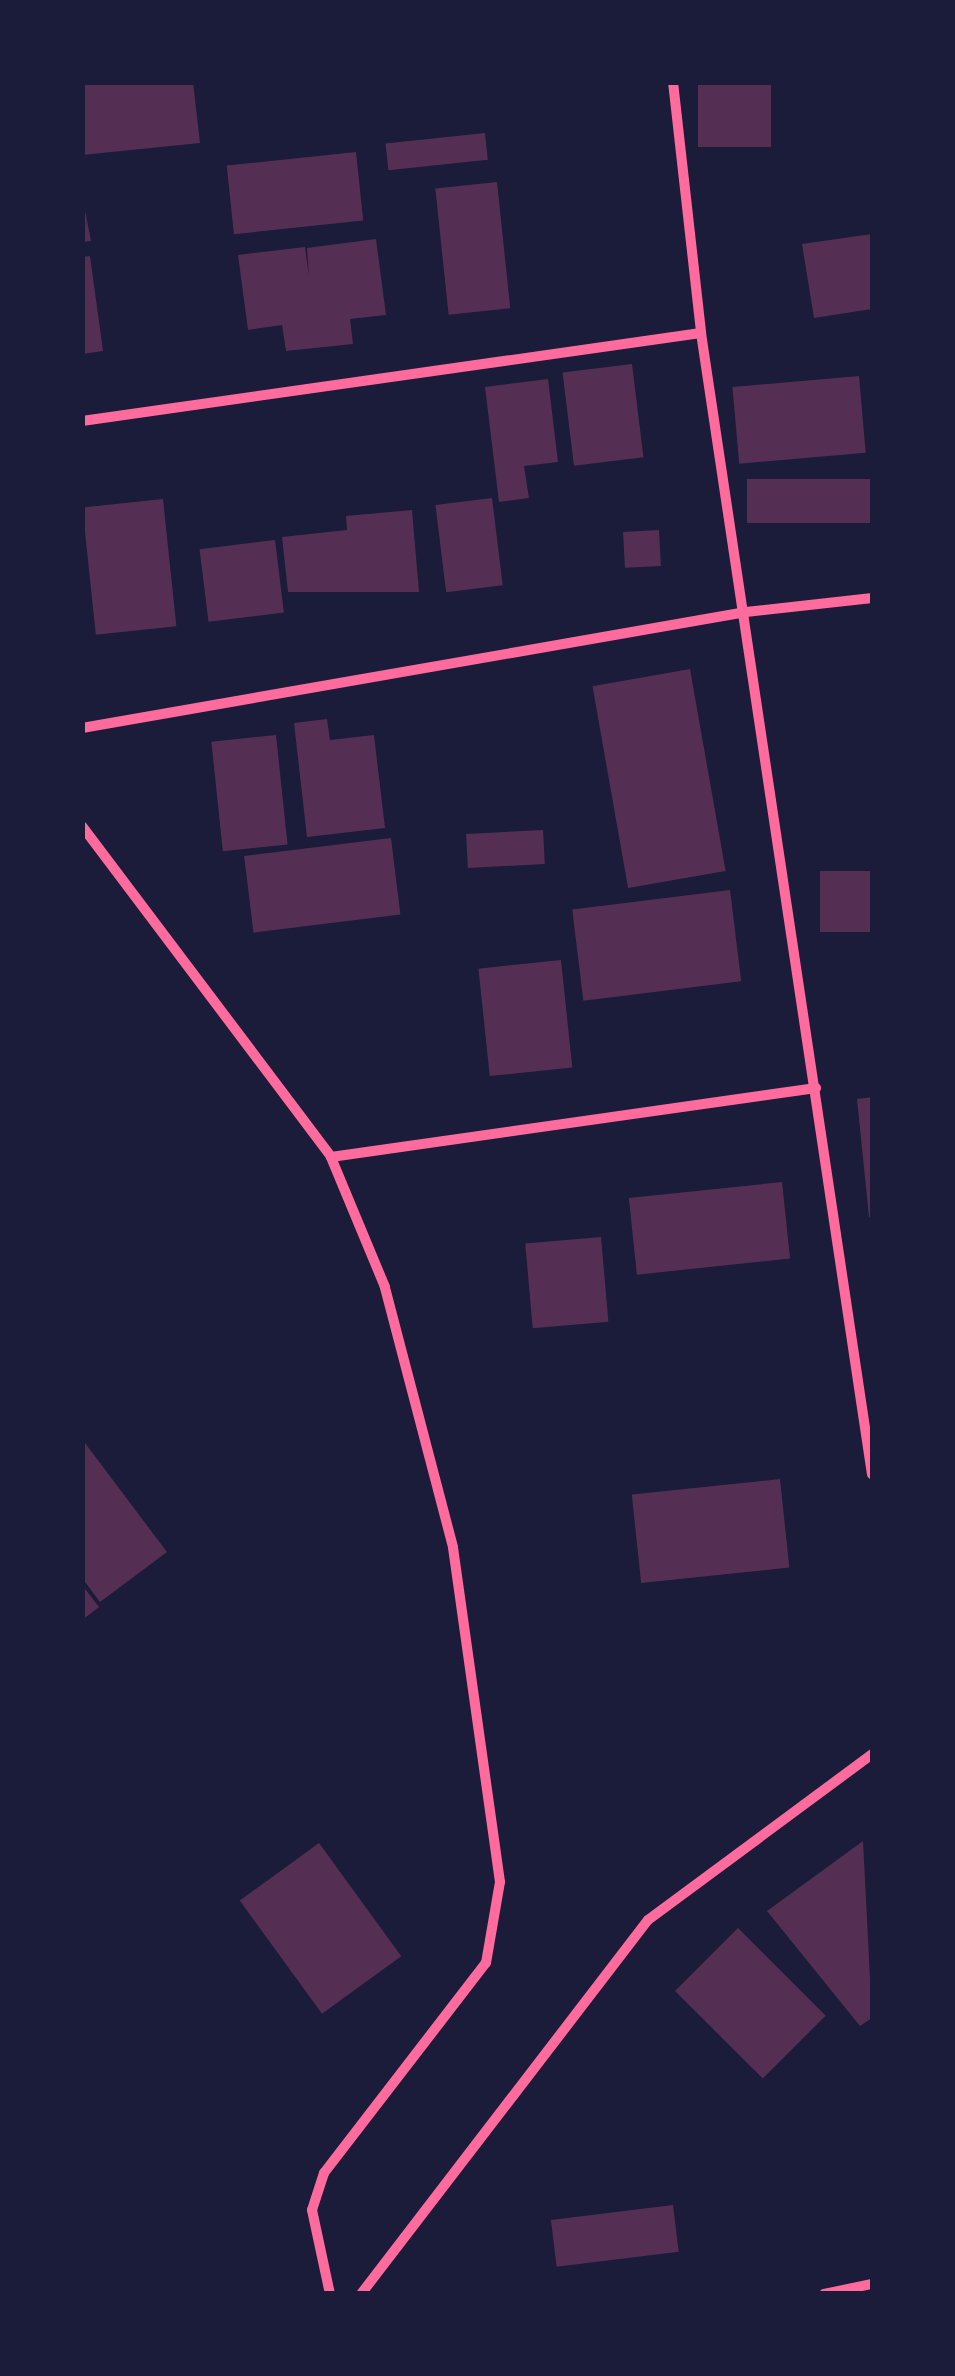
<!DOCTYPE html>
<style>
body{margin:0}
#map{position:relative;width:955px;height:2376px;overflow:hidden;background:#1b1b3a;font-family:Helvetica,sans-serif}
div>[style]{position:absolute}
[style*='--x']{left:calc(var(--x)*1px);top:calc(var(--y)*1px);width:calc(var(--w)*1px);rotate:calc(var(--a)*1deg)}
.building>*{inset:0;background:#542f53;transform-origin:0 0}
.minor>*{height:10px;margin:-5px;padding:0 5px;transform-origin:5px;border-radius:5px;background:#ff6b9d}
span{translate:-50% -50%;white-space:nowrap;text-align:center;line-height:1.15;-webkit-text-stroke:10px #1b1b3a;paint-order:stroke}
.frame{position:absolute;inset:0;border:85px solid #1b1b3a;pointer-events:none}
</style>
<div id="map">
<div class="building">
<i style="clip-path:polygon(82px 82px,193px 82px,200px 143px,82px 155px)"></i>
<i style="left:698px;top:82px;width:73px;height:65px"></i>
<i style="left:485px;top:133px;width:27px;height:100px;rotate:84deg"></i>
<i style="left:356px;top:152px;width:69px;height:130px;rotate:84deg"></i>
<i style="left:497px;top:182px;width:127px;height:62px;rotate:84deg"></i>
<i style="clip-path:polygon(82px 195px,91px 241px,82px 242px)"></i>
<i style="clip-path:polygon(872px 234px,872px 309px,814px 318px,802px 244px)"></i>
<i style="clip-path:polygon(376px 239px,386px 315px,350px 319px,353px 344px,286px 351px,282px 325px,248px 330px,238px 255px,305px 247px,309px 276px,307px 248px)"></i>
<i style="clip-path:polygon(90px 256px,103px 351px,82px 354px,82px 257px)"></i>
<i style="left:632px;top:364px;width:94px;height:70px;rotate:83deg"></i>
<i style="left:859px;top:376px;width:77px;height:127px;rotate:85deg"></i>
<i style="clip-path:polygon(548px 379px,558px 462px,524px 466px,529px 498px,499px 502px,485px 387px)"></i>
<i style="left:872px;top:479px;width:44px;height:125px;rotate:90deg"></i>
<i style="left:492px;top:498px;width:88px;height:57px;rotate:83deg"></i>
<i style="left:163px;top:499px;width:128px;height:81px;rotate:84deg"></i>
<i style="clip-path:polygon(412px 510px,419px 592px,288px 592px,282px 537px,347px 530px,346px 516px)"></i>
<i style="left:659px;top:530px;width:36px;height:36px;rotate:87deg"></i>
<i style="left:275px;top:540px;width:73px;height:76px;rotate:83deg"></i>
<i style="left:690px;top:669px;width:205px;height:99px;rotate:80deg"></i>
<i style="clip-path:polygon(327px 719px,330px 740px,374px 735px,385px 828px,307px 837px,294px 723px)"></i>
<i style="left:276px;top:735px;width:110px;height:65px;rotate:84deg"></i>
<i style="left:543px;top:830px;width:34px;height:77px;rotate:87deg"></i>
<i style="left:391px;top:838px;width:77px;height:148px;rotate:83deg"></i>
<i style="left:872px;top:871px;width:61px;height:52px;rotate:90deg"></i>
<i style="left:730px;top:890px;width:92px;height:159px;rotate:83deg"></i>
<i style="left:561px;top:960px;width:108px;height:83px;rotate:84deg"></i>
<i style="clip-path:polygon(872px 1097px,872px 1217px,869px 1217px,857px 1099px)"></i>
<i style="left:782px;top:1182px;width:77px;height:154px;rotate:84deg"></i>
<i style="left:601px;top:1237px;width:85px;height:76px;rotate:85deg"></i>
<i style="clip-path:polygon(82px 1439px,167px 1552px,100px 1602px,82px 1578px)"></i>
<i style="left:780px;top:1479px;width:89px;height:149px;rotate:84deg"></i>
<i style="clip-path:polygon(82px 1585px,99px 1607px,82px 1620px)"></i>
<i style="clip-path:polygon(863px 1841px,872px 2018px,860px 2026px,767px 1911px)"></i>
<i style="left:319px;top:1843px;width:140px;height:98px;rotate:54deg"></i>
<i style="left:738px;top:1928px;width:124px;height:89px;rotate:45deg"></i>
<i style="left:673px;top:2205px;width:47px;height:123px;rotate:83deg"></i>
</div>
<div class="minor">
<i style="--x:673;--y:82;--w:253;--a:83.6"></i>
<i style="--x:701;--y:333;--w:1154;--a:81.48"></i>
<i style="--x:82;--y:421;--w:625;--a:-8.09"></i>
<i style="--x:82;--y:728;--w:674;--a:-9.91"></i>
<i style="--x:746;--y:612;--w:127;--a:-6.3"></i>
<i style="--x:82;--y:826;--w:414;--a:53"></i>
<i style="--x:331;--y:1157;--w:490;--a:-8.1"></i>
<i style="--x:330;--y:2294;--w:86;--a:-102.1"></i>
<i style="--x:312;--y:2210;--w:39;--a:-72"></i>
<i style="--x:324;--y:2173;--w:265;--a:-52.4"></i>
<i style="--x:486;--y:1963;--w:82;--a:-80.2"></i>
<i style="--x:500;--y:1882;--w:338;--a:-98"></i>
<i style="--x:453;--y:1547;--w:269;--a:-104.7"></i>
<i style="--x:385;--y:1287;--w:141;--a:-112.6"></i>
<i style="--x:361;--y:2294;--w:471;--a:-52.5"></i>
<i style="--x:648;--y:1920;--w:279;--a:-36.5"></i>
<i style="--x:824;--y:2294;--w:49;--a:-11.8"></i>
</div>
<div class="frame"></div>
</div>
